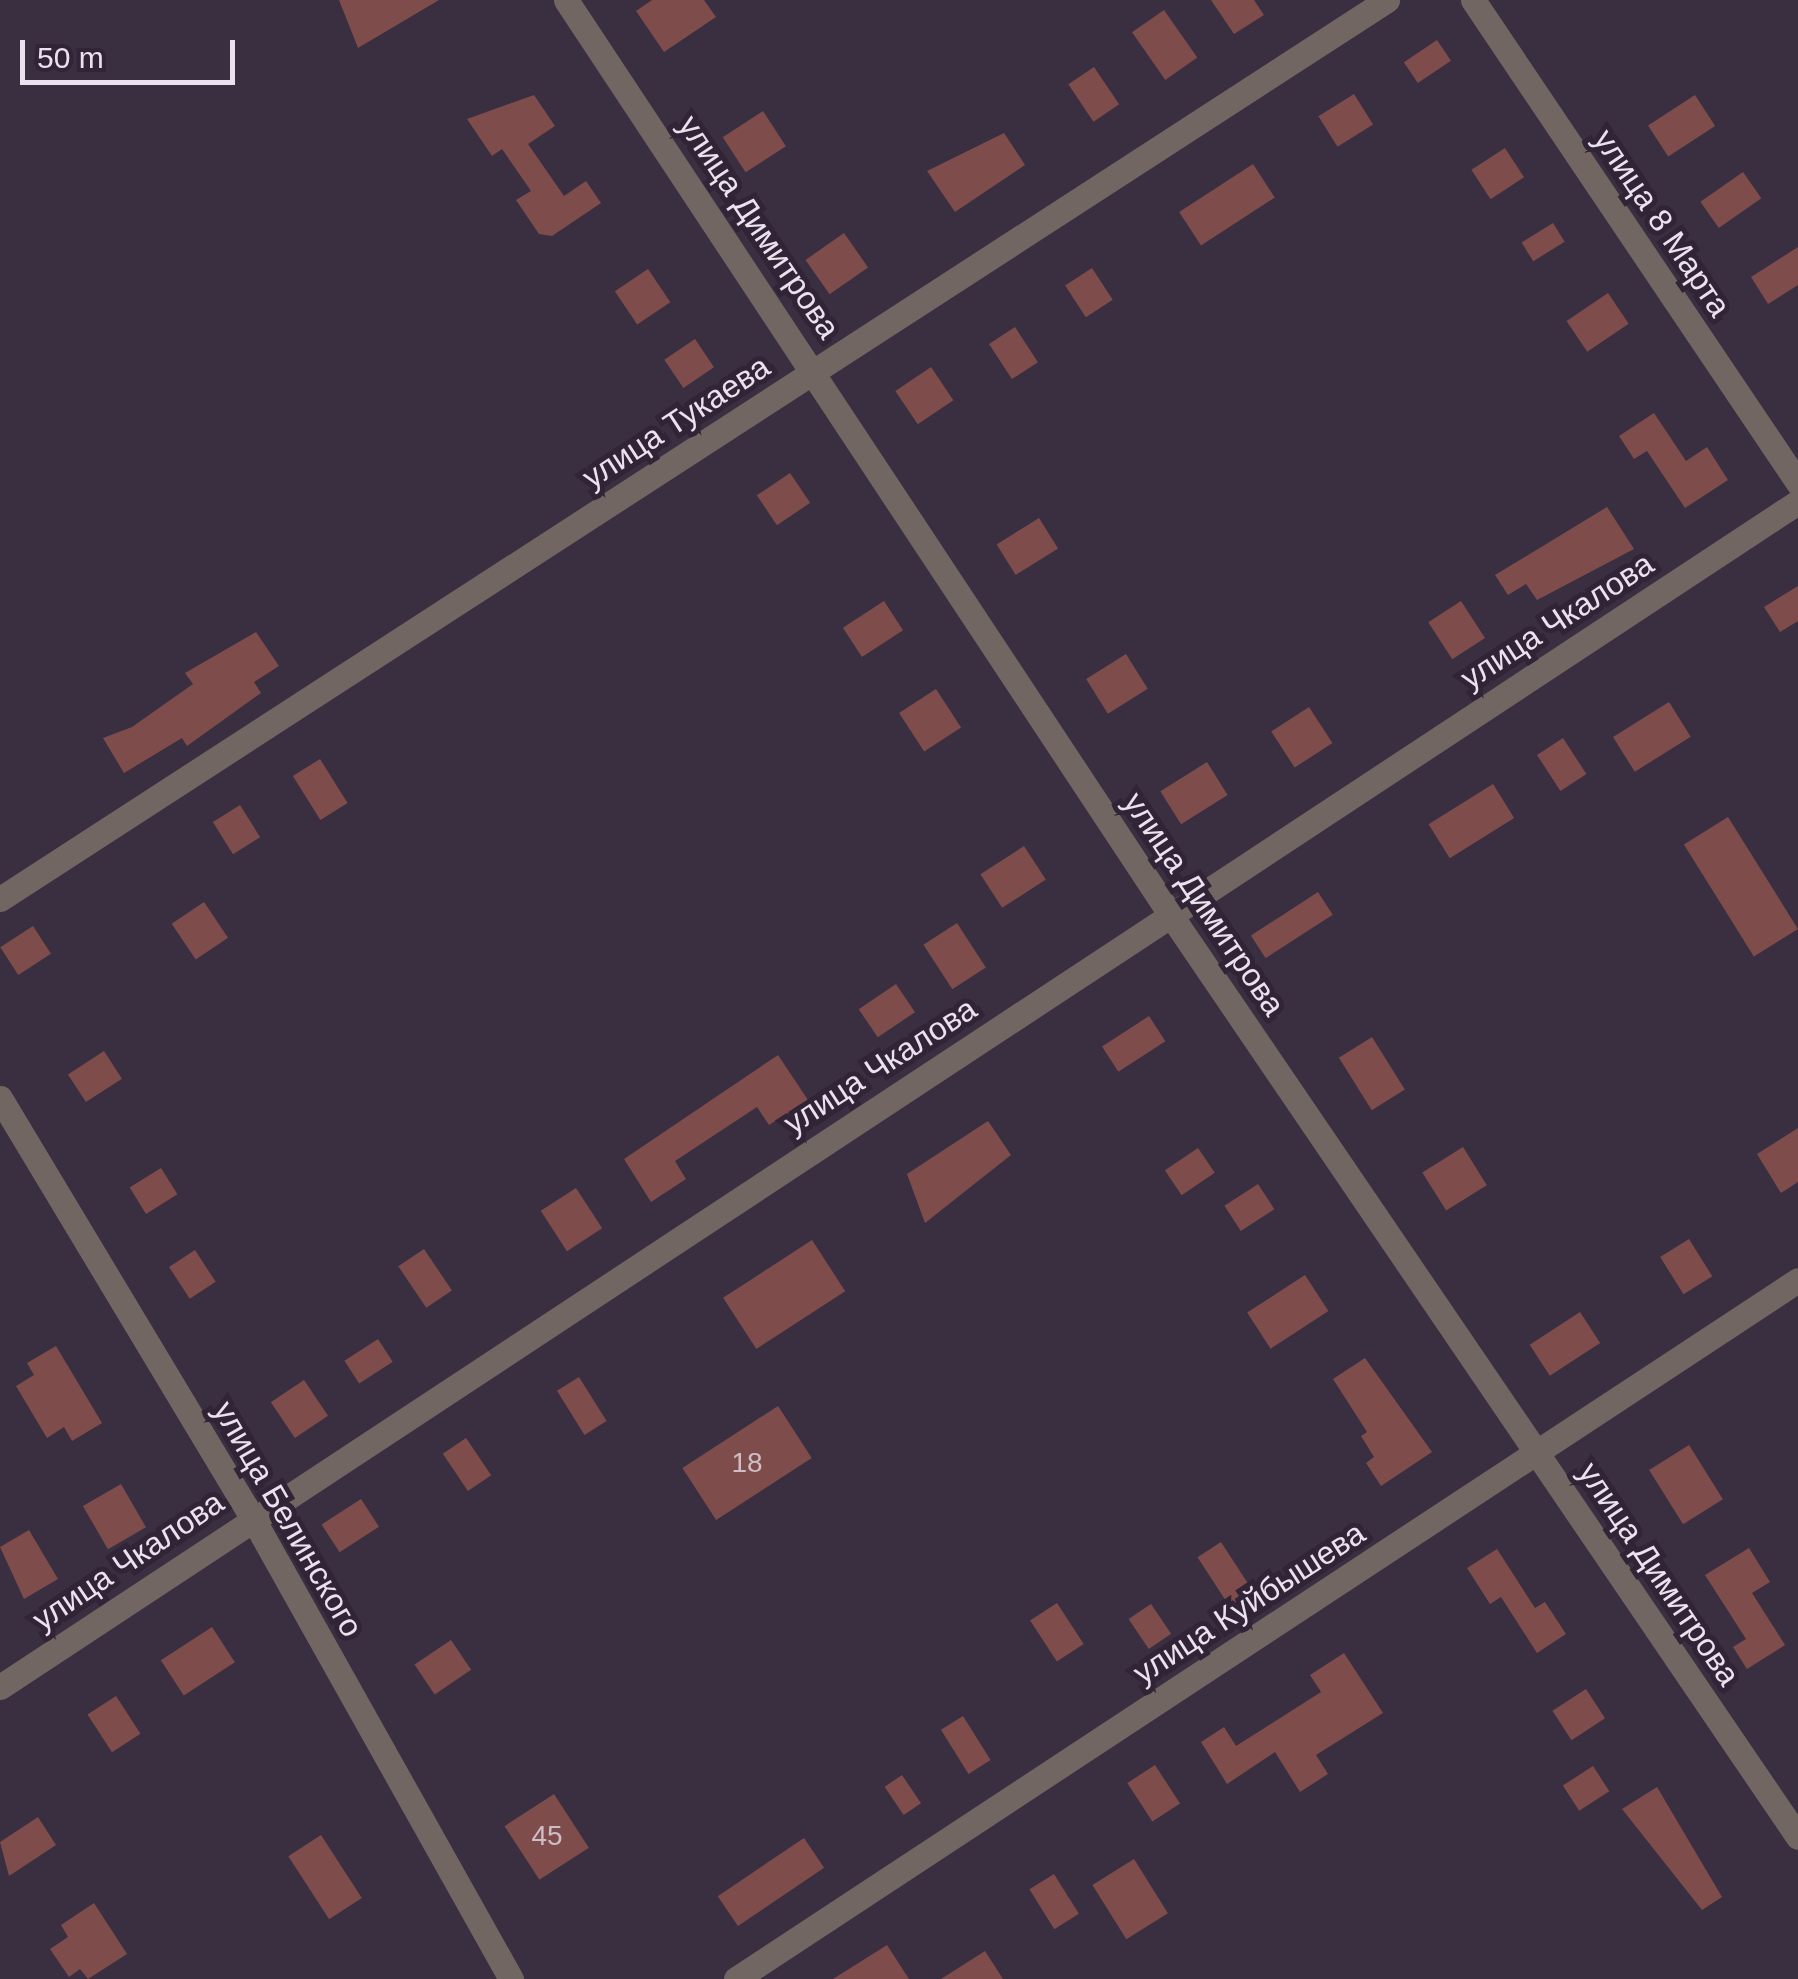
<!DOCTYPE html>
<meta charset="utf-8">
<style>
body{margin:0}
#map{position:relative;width:1798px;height:1979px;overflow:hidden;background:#3a2e41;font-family:Arial,sans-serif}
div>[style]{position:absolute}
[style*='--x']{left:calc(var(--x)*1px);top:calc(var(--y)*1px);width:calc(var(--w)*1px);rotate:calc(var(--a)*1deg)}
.building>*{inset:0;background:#7e4d4b;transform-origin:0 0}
.minor>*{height:25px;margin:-12.5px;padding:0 12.5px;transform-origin:12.5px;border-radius:12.5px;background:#716661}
span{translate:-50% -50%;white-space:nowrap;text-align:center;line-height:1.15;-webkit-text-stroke:10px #302436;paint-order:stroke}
.number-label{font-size:28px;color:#cfbdc5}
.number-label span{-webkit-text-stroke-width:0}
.street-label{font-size:32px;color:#eae2ee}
.scale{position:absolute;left:20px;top:40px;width:215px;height:45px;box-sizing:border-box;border:5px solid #eae2ee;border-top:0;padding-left:12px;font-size:30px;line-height:35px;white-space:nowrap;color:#eae2ee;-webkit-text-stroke:8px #302436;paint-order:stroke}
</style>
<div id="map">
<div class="building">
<i style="clip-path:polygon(339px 0,439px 0,358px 48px)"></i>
<i style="clip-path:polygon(652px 0,704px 0,716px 17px,664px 52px,636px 11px)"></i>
<i style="clip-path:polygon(1211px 0,1254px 0,1264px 15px,1234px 34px)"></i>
<i style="left:1164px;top:10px;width:58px;height:39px;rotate:55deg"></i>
<i style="left:1437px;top:40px;width:25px;height:40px;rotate:56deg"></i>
<i style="left:1094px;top:67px;width:45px;height:31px;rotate:56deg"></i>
<i style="left:1354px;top:94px;width:36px;height:42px;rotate:58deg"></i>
<i style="clip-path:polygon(534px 95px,555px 126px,528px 144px,564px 196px,586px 181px,601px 203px,552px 236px,539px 234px,516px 200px,531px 191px,502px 149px,492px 156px,467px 119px)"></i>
<i style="left:1695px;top:95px;width:37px;height:56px;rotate:57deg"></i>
<i style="left:763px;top:111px;width:42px;height:48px;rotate:57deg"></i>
<i style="clip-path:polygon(1004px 133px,1025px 165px,955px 212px,927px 171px)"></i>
<i style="left:1505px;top:148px;width:35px;height:40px;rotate:57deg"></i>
<i style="left:1253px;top:164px;width:40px;height:88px;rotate:57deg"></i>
<i style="left:1743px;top:172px;width:32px;height:52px;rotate:55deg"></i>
<i style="left:1553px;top:223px;width:22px;height:37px;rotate:58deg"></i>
<i style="left:844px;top:233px;width:42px;height:47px;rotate:55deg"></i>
<i style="clip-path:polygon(1798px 247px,1798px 285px,1768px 304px,1751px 277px)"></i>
<i style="left:1092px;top:268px;width:38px;height:32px;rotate:57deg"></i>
<i style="left:648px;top:269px;width:40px;height:40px;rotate:56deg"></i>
<i style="left:1608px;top:293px;width:37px;height:50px;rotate:56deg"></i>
<i style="left:1015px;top:327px;width:42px;height:31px;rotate:57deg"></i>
<i style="left:695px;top:339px;width:34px;height:37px;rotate:56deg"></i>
<i style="left:931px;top:367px;width:40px;height:43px;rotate:56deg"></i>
<i style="clip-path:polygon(1654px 413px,1686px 461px,1707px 447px,1728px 480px,1685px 508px,1647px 451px,1634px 459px,1619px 436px)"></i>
<i style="left:790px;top:473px;width:36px;height:40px;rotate:56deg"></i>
<i style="clip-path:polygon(1607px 507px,1634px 549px,1537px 600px,1526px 584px,1508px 595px,1495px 575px)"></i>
<i style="left:1039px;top:518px;width:36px;height:50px;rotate:58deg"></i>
<i style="clip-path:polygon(1798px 586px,1798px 621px,1780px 632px,1764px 607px)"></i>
<i style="left:884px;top:601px;width:35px;height:49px;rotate:57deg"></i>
<i style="left:1461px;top:601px;width:44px;height:39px;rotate:57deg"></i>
<i style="clip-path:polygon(256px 632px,279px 666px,254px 682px,261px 693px,187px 746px,182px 738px,124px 773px,103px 738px,132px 727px,193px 684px,185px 673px)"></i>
<i style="left:1126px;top:654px;width:41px;height:47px;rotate:58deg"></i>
<i style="left:936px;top:689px;width:46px;height:44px;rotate:57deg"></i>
<i style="left:1669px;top:702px;width:41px;height:66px;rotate:58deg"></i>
<i style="left:1309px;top:707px;width:43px;height:45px;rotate:57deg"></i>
<i style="left:1563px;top:738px;width:43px;height:31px;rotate:57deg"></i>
<i style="left:320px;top:759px;width:52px;height:32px;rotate:58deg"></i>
<i style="left:1207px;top:762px;width:39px;height:55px;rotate:58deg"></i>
<i style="left:1493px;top:784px;width:40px;height:76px;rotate:58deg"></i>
<i style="left:240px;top:805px;width:38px;height:32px;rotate:58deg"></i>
<i style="left:1728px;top:817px;width:132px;height:52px;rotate:58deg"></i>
<i style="left:1024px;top:846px;width:40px;height:52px;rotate:57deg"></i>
<i style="left:1318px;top:892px;width:27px;height:80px;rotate:57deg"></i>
<i style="left:204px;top:902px;width:43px;height:39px;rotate:56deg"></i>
<i style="left:957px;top:923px;width:53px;height:40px;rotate:57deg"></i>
<i style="left:33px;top:926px;width:33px;height:39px;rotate:57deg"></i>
<i style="left:896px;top:984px;width:34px;height:45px;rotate:56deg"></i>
<i style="left:1149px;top:1016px;width:30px;height:56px;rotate:57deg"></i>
<i style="left:1372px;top:1037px;width:62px;height:39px;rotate:58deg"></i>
<i style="left:104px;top:1051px;width:33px;height:43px;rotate:57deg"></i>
<i style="clip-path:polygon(778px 1055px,808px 1100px,769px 1125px,757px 1107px,675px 1161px,686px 1179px,651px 1202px,624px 1159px)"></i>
<i style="clip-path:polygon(988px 1121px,1011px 1155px,925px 1223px,907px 1174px)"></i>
<i style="clip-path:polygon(1798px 1128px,1798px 1182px,1781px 1193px,1757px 1154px)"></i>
<i style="left:1463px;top:1147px;width:45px;height:48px;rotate:58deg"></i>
<i style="left:1198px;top:1148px;width:30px;height:40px;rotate:56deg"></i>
<i style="left:161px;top:1168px;width:31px;height:37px;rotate:58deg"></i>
<i style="left:1258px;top:1184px;width:30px;height:40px;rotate:57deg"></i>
<i style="left:576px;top:1188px;width:48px;height:42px;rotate:57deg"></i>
<i style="left:1689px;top:1239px;width:44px;height:34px;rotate:58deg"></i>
<i style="left:812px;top:1240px;width:61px;height:106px;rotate:57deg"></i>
<i style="left:424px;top:1249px;width:50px;height:31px;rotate:56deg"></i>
<i style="left:195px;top:1250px;width:38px;height:31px;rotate:57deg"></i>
<i style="left:1305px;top:1275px;width:43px;height:69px;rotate:57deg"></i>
<i style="left:1580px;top:1312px;width:37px;height:60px;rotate:57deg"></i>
<i style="left:378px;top:1339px;width:27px;height:40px;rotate:57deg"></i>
<i style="clip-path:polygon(56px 1346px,102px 1423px,72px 1441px,64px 1427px,47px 1438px,16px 1386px,34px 1375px,27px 1363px)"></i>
<i style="clip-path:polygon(1365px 1358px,1432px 1452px,1381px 1486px,1366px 1463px,1374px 1457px,1361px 1436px,1367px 1432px,1333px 1379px)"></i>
<i style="left:579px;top:1377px;width:52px;height:26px;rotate:58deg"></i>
<i style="left:304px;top:1380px;width:43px;height:40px;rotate:56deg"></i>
<i style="left:778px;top:1406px;width:62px;height:114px;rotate:57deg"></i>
<i style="left:466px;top:1438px;width:45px;height:28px;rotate:56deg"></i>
<i style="left:1689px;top:1445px;width:64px;height:47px;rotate:58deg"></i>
<i style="left:121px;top:1484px;width:50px;height:44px;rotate:60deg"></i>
<i style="left:361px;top:1499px;width:33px;height:47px;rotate:57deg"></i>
<i style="clip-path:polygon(29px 1530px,58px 1579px,24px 1599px,0 1547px)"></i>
<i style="left:1221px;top:1542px;width:60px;height:28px;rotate:57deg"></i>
<i style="clip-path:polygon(1749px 1548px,1770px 1582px,1752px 1593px,1785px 1645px,1747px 1669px,1733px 1647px,1746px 1639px,1705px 1575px)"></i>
<i style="clip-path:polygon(1497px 1549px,1535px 1608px,1545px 1602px,1566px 1634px,1537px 1653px,1501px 1597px,1490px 1604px,1467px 1568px)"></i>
<i style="left:1057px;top:1603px;width:49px;height:32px;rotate:57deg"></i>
<i style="left:1151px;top:1604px;width:36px;height:27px;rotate:56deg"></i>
<i style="left:212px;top:1627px;width:42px;height:61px;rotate:57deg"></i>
<i style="left:451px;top:1640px;width:36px;height:44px;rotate:56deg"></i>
<i style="clip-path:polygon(1344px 1653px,1383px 1713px,1316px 1755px,1328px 1774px,1300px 1792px,1275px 1752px,1227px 1784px,1201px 1742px,1224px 1727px,1236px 1746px,1321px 1692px,1310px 1675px)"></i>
<i style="left:1586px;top:1689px;width:35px;height:40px;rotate:57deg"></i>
<i style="left:116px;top:1696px;width:45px;height:34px;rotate:57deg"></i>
<i style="left:963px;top:1716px;width:52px;height:26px;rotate:58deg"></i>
<i style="left:1155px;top:1765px;width:46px;height:33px;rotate:57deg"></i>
<i style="left:1593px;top:1766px;width:30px;height:36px;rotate:57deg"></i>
<i style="left:902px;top:1775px;width:34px;height:21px;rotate:56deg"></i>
<i style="clip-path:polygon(1657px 1787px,1722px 1897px,1702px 1910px,1622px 1809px)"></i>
<i style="left:554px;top:1794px;width:64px;height:59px;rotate:57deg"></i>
<i style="clip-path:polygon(38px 1817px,56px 1845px,9px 1876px,0 1842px)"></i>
<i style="left:321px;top:1835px;width:75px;height:39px;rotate:57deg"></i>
<i style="left:804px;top:1838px;width:36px;height:104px;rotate:56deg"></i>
<i style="left:1134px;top:1859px;width:64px;height:49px;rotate:58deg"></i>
<i style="left:1054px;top:1874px;width:47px;height:29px;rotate:58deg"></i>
<i style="clip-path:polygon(94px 1903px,127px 1954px,88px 1979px,80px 1969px,69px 1977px,50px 1949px,68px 1937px,61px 1925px)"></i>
<i style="clip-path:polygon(887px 1945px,909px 1979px,833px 1979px)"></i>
<i style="clip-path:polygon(985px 1951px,1003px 1979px,941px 1979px)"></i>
</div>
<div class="minor">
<i style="--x:566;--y:0;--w:1096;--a:56.54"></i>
<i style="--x:1170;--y:914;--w:1116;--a:55.77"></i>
<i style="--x:1473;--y:0;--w:582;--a:56.06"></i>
<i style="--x:0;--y:899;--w:1653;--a:-32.95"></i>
<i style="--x:0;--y:1098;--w:489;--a:59"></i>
<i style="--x:252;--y:1517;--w:530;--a:60.72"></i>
<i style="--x:0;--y:1687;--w:2153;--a:-33.39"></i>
<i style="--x:736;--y:1979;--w:1271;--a:-33.35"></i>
</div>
<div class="number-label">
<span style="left:747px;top:1463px">18</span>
<span style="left:547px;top:1836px">45</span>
</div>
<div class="street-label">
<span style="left:1662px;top:223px;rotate:56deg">улица 8 Марта</span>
<span style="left:759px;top:227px;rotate:56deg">улица Димитрова</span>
<span style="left:676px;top:422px;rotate:-33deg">улица Тукаева</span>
<span style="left:1557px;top:621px;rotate:-33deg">улица Чкалова</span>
<span style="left:1204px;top:904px;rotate:56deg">улица Димитрова</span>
<span style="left:880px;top:1066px;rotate:-33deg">улица Чкалова</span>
<span style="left:288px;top:1519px;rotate:60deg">улица Белинского</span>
<span style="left:128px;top:1561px;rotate:-34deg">улица Чкалова</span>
<span style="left:1659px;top:1574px;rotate:56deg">улица Димитрова</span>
<span style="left:1249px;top:1603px;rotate:-33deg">улица Куйбышева</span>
</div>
<div class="scale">50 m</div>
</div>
